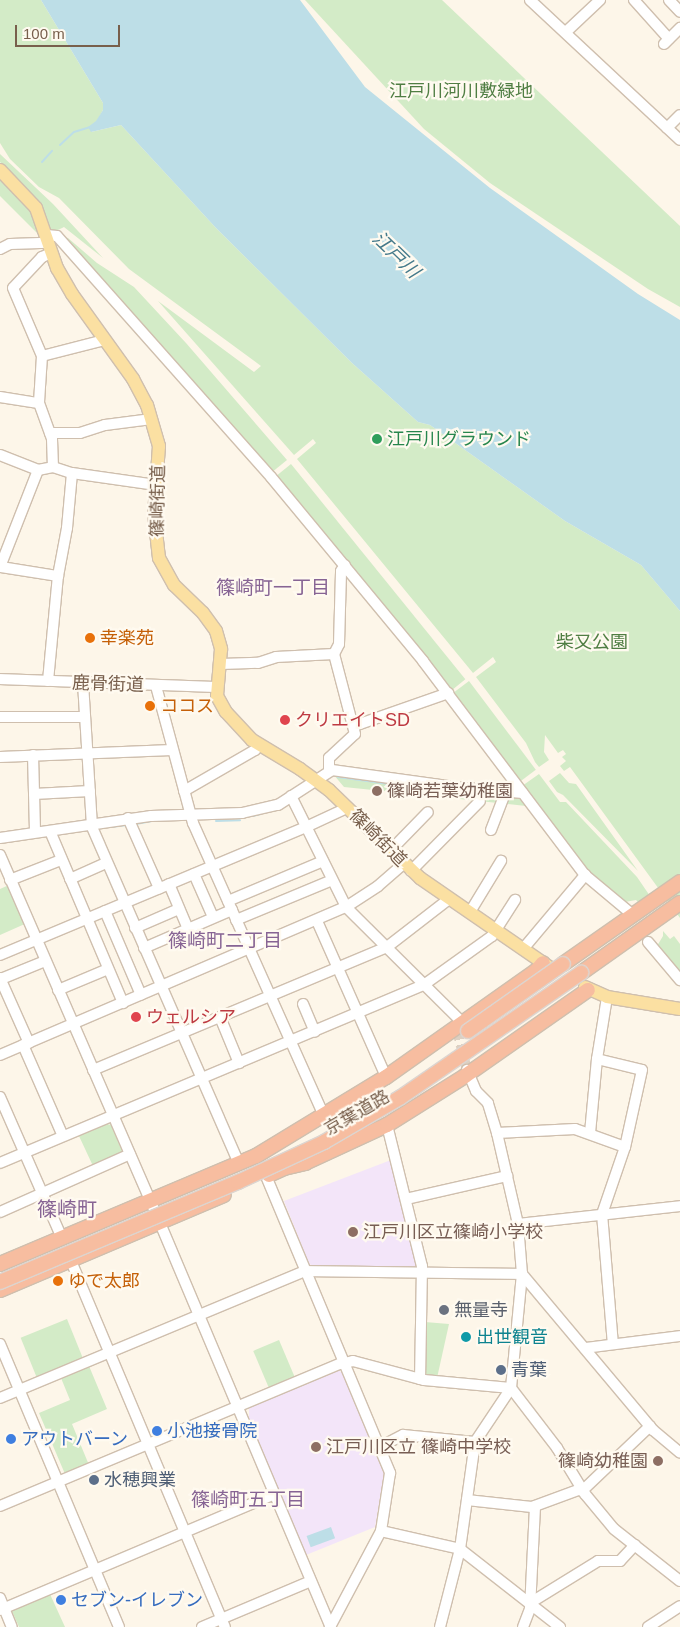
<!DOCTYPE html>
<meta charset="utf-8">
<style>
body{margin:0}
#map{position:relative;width:680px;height:1627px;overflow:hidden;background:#fdf6e9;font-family:Helvetica,"Noto Sans JP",sans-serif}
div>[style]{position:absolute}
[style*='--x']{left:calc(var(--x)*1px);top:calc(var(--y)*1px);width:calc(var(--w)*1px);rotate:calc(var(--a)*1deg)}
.education>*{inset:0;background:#f3e5f9}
.green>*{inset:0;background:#d3ebc7;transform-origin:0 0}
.water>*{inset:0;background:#bddee7;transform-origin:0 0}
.stream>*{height:2px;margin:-1px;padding:0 1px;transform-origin:1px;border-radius:1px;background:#bddee7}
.minor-tunnel>*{height:10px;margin-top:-5px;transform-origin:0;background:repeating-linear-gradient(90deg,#dcd0c2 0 10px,transparent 0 15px)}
.roads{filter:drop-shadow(1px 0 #cfbfae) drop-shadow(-1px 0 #cfbfae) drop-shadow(0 1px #cfbfae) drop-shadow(0 -1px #cfbfae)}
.minor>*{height:10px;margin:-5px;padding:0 5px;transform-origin:5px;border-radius:5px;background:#fff}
.major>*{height:12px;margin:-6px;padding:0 6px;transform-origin:6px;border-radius:6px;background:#fbe0a2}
.highway>*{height:14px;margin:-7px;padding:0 7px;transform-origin:7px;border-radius:7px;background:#f7bda0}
.bridges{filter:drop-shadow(1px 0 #dcd5d0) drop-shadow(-1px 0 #dcd5d0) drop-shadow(0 1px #dcd5d0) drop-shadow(0 -1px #dcd5d0)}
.highway-bridge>*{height:14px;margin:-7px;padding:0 7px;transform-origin:7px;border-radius:7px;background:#f7bda0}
.dots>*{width:14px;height:14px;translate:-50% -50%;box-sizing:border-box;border:2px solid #fffaf0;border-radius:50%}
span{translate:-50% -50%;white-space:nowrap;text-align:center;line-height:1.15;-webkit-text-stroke:4.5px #fffaf0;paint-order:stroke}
.park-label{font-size:18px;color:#507e43}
.leisure-label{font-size:18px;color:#27864d}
.left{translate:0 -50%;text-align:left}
.street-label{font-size:18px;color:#785f4c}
.food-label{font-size:18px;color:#c56008}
.health-label{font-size:18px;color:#be3a42}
.education-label{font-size:18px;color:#785e54}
.right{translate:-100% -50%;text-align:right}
.worship-label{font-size:18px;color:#5b616d}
.culture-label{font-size:18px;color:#0d838f}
.service-label{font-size:18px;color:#4e5e75}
.shop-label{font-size:18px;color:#366cbe}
.water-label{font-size:19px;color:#457a8b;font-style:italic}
.neighbourhood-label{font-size:19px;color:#876494}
.quarter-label{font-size:20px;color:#876494}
.scale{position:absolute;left:15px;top:25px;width:105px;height:22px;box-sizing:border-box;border:2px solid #785f4c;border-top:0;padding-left:6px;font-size:15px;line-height:18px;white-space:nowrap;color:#785f4c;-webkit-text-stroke:4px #fffaf0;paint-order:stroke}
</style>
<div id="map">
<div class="education">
<i style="clip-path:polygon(391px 1160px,417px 1262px,416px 1267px,314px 1266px,309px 1264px,284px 1201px)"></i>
<i style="clip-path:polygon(338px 1370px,342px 1373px,384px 1474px,375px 1527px,306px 1555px,249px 1419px,249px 1408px)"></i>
</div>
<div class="green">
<i style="clip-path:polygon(0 0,41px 0,103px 103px,103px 110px,91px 132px,121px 125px,216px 228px,352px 363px,418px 422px,430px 425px,565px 521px,641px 565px,680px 611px,680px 918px,570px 767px,564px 771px,560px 766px,566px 761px,562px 757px,566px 754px,563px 750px,558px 753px,545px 735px,544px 752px,549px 760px,539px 767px,535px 762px,526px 743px,476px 677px,496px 662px,493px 657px,473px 673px,297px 459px,316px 443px,313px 439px,294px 455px,158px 301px,254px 372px,261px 366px,129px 269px,59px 198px,39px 187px,10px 159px,0 143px)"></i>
<i style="clip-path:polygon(305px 0,442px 0,680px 226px,680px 307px,648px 289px,490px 183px,424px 129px)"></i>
<i style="clip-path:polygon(0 154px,53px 204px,103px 258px,64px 227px,54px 232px,51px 231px,42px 209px,23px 186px,0 162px)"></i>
<i style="clip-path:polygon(0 178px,28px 203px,42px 238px,0 196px)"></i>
<i style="clip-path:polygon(63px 237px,68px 238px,97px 263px,134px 287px,186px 343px,287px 460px,271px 473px)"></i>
<i style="left:291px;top:464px;width:277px;height:21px;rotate:51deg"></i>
<i style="left:469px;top:681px;width:111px;height:22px;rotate:53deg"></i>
<i style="clip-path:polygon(560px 773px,569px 783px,576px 784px,638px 871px,563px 795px,557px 792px,549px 781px)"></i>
<i style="clip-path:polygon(333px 774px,398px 785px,518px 796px,526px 806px,344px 787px)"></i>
<i style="clip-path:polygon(539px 774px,560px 802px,566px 802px,637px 877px,650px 896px,639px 903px,636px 900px,625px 902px,596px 883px,522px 786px)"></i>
<i style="clip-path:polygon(9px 885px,27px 923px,0 935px,0 889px)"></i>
<i style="clip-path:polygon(663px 931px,670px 939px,674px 936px,680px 944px,680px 977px,657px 946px,663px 936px)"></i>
<i style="clip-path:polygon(107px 1124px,111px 1125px,122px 1151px,121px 1154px,93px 1166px,79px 1136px)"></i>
<i style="left:67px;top:1319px;width:43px;height:50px;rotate:68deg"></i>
<i style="clip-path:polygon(425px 1322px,449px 1324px,437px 1378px,423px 1377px)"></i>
<i style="left:279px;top:1340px;width:41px;height:28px;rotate:67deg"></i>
<i style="clip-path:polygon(89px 1366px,107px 1409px,72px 1424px,89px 1465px,65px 1474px,39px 1413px,70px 1400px,61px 1378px)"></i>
<i style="clip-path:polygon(49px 1592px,65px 1627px,19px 1627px,11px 1609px)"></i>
</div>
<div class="water">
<i style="clip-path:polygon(41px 0,300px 0,365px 87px,490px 188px,638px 294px,680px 320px,680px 611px,641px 565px,565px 521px,430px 425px,418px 422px,352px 363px,216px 228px,121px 125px,91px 132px,88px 127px,96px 121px,103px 110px,103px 103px)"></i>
<i style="left:331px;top:1527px;width:12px;height:26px;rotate:70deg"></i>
</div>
<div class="stream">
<i style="--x:60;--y:145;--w:19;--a:-43"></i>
<i style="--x:74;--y:132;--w:17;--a:-17"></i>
<i style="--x:42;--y:162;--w:15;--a:-48"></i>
<i style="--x:338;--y:777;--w:125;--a:7.8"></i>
<i style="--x:253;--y:816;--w:8;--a:-14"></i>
<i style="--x:216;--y:821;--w:24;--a:-2"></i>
<i style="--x:136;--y:824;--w:16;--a:-11"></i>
<i style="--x:111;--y:827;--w:16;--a:-7"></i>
</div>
<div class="minor-tunnel">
<i style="--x:457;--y:1030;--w:41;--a:76"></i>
</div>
<div class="roads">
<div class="minor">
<i style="--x:530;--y:0;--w:205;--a:43"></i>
<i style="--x:634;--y:0;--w:52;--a:48.1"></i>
<i style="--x:669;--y:0;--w:16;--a:47"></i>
<i style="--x:568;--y:30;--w:44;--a:-43.2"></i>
<i style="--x:664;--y:44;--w:23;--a:-45"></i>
<i style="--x:667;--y:128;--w:18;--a:-45"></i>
<i style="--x:47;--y:235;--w:10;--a:6"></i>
<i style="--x:57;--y:236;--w:322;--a:48.4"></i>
<i style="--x:271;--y:477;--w:239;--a:50.4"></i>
<i style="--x:423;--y:661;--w:268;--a:52.9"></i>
<i style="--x:585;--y:875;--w:56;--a:39.9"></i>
<i style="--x:0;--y:249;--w:11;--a:-27"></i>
<i style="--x:10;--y:244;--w:38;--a:-2"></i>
<i style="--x:51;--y:253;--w:10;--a:156"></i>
<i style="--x:42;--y:257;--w:42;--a:133.1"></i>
<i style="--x:13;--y:288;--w:74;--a:66.9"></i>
<i style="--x:42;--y:356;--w:47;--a:93.7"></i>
<i style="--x:39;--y:403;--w:38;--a:70"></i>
<i style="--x:52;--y:439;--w:28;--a:88"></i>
<i style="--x:42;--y:356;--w:65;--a:-14.3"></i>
<i style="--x:0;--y:397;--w:39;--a:9"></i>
<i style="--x:50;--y:433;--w:30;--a:0"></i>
<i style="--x:80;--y:433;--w:26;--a:-18"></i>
<i style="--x:105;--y:425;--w:47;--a:-7.3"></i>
<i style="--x:0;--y:455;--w:41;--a:21.5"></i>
<i style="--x:0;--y:567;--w:104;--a:-68.6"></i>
<i style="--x:38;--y:470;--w:15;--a:-11"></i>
<i style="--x:53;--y:467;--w:20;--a:18"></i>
<i style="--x:72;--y:473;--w:85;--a:8.1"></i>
<i style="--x:1;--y:567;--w:58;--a:9"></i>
<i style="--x:221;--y:664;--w:37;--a:-2"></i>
<i style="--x:258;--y:663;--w:19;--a:-18"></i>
<i style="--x:276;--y:657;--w:58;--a:-3"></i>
<i style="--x:0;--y:679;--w:217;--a:2.1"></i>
<i style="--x:48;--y:681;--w:105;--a:-84.6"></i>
<i style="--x:58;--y:576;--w:49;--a:-79.4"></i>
<i style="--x:67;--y:528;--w:55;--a:-84.8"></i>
<i style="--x:83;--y:683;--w:144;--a:86.4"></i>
<i style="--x:92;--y:827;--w:367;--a:66.4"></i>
<i style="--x:156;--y:686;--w:142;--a:74.9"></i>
<i style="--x:193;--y:823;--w:319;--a:65.9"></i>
<i style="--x:0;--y:717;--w:85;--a:0"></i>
<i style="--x:354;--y:726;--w:100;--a:-19.3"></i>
<i style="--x:33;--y:755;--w:77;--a:88.5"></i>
<i style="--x:0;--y:757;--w:172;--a:-2.3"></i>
<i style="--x:329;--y:771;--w:13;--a:-90"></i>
<i style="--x:329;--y:758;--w:35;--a:-43"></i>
<i style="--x:355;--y:734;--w:83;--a:-104.7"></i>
<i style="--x:334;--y:654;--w:11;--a:-63"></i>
<i style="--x:339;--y:644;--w:73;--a:-88.4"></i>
<i style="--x:341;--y:571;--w:7;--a:-56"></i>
<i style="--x:184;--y:791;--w:82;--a:-30"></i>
<i style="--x:255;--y:750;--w:6;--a:-51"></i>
<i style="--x:34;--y:794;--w:56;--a:-3.1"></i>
<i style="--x:291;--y:796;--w:124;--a:63.6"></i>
<i style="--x:346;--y:907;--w:165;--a:44.8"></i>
<i style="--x:128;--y:818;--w:77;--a:66.1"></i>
<i style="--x:491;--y:830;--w:42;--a:-69"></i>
<i style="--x:50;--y:831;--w:187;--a:67"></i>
<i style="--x:0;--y:838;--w:153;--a:-8.3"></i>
<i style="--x:151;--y:816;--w:91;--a:-1.9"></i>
<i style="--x:242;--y:813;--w:37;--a:-13"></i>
<i style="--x:278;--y:805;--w:64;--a:-32.9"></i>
<i style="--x:332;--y:770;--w:124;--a:7.9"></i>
<i style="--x:455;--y:787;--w:68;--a:5"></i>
<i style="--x:390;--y:851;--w:54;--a:-45.7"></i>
<i style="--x:0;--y:855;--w:401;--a:66.5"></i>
<i style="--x:160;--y:1223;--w:439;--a:67.1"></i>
<i style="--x:411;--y:871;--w:98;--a:-45.4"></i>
<i style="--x:194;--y:874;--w:47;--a:66.2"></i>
<i style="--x:70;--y:879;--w:39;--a:-24"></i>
<i style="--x:10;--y:880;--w:55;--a:-21.4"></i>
<i style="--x:169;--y:884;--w:49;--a:67.1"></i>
<i style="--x:228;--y:901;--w:103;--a:-22.8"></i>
<i style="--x:105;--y:911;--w:91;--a:66.8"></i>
<i style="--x:470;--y:912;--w:60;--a:-58.7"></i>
<i style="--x:236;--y:920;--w:104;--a:-22.6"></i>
<i style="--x:317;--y:921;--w:171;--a:66.1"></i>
<i style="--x:135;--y:928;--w:48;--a:-23.4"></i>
<i style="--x:648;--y:942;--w:50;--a:49.9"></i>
<i style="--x:144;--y:948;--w:96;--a:-23.4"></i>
<i style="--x:523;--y:949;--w:97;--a:-50"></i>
<i style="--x:0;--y:955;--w:332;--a:-22.7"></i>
<i style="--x:306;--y:827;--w:45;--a:-24.9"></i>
<i style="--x:0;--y:978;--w:71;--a:66"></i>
<i style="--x:1;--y:979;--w:48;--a:-22.2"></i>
<i style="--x:58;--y:990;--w:54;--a:-22.8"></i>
<i style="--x:303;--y:1004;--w:30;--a:67"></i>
<i style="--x:220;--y:1017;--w:50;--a:67.6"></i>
<i style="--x:23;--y:1045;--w:99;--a:66.3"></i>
<i style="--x:0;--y:1055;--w:376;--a:-23.2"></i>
<i style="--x:346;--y:907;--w:38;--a:-33"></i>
<i style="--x:378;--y:886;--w:35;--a:-41"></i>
<i style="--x:597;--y:1059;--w:46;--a:13.7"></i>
<i style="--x:642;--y:1070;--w:79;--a:102.4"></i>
<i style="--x:625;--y:1147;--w:71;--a:108.9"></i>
<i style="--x:602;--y:1214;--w:130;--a:85.2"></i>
<i style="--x:93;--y:1070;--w:319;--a:-22.7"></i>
<i style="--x:387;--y:947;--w:78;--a:-37.7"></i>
<i style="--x:0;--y:1097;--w:154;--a:66.3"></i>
<i style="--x:387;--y:1125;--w:145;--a:76.1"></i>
<i style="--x:422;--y:1266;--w:113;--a:91"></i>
<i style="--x:497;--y:1133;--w:78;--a:-2.9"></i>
<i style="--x:575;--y:1129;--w:53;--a:19.8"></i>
<i style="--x:590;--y:1133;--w:74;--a:-84.6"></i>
<i style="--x:597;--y:1059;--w:63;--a:-80.8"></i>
<i style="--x:0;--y:1163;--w:461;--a:-22.8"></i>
<i style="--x:425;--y:984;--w:82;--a:-35.6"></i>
<i style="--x:492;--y:936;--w:43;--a:-57.4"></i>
<i style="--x:266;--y:1176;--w:322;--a:67.3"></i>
<i style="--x:390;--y:1473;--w:59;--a:98.8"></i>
<i style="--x:381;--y:1531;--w:109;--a:118"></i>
<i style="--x:406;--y:1199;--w:104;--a:-12.8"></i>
<i style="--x:0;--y:1212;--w:142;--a:-24"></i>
<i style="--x:518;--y:1224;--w:163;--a:-6.3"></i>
<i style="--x:71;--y:1261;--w:397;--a:67.2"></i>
<i style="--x:0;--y:1344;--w:307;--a:67.2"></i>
<i style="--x:585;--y:1348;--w:96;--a:-7.2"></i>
<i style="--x:0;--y:1398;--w:330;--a:-22.6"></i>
<i style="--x:305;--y:1271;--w:217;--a:0.8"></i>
<i style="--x:522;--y:1274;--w:204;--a:50"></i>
<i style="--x:653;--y:1430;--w:35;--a:40"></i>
<i style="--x:380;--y:1447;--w:26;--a:-28"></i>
<i style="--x:403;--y:1435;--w:72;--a:5.6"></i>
<i style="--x:475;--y:1442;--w:65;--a:-56.3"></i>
<i style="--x:511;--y:1388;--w:115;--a:-84.5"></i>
<i style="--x:522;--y:1274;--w:50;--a:-94.6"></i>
<i style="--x:518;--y:1224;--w:93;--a:-103"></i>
<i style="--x:497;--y:1133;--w:31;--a:-107"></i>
<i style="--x:488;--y:1103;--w:17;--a:-135"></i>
<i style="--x:476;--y:1091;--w:23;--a:-113"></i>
<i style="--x:582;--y:1491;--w:94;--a:-43.7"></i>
<i style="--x:467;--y:1500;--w:65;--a:6.1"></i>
<i style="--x:532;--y:1507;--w:52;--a:-20.2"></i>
<i style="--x:0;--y:1506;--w:368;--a:-22.7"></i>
<i style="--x:340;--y:1364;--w:13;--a:-13"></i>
<i style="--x:353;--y:1361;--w:73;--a:15"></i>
<i style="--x:424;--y:1380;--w:87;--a:5.3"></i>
<i style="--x:511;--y:1388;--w:76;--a:52.5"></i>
<i style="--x:557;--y:1448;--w:54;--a:58.7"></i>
<i style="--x:585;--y:1494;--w:45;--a:50.4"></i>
<i style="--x:614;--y:1529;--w:84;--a:38.2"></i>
<i style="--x:381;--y:1531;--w:81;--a:12.8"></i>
<i style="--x:460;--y:1549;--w:127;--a:38"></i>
<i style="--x:0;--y:1598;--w:31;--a:68"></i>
<i style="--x:530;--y:1603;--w:80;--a:-31.7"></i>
<i style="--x:598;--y:1561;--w:22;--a:0"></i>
<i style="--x:620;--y:1561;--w:22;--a:-47"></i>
<i style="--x:0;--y:1610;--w:298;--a:-22.9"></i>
<i style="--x:202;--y:1627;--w:118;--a:-22.9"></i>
<i style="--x:440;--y:1627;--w:81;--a:-75.6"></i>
<i style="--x:460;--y:1549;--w:108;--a:-82"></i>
<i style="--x:523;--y:1627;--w:19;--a:-69"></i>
<i style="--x:530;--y:1609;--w:103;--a:-87.2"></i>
<i style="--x:648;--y:1627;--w:38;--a:-33"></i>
</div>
<div class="major">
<i style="--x:0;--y:170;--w:52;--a:46.5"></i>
<i style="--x:36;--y:208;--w:64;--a:70.7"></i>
<i style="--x:57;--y:268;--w:30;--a:60"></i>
<i style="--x:72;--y:294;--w:105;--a:54.3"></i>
<i style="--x:133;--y:379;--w:30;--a:62"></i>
<i style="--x:147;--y:405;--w:43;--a:73.7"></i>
<i style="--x:159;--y:446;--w:68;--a:94.2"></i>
<i style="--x:154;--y:514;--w:44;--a:83.5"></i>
<i style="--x:159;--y:558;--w:31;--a:61"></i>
<i style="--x:174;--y:585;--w:40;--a:44"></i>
<i style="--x:203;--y:613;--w:22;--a:54"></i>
<i style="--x:216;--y:631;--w:19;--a:74"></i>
<i style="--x:221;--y:649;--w:47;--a:94.9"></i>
<i style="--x:217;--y:696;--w:18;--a:61"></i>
<i style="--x:226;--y:712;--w:38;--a:47"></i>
<i style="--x:252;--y:740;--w:56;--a:31.1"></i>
<i style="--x:300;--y:769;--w:36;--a:36"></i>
<i style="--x:329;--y:790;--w:127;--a:44"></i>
<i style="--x:420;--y:878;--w:157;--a:34.6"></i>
<i style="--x:585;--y:987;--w:24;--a:24"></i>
<i style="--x:607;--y:997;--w:74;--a:9.3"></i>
</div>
<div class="highway">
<i style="--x:563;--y:964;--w:143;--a:-35"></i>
<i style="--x:581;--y:973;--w:121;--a:-35.3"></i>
<i style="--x:269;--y:1175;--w:17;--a:-25"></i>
<i style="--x:284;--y:1168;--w:22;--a:-13"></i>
<i style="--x:305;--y:1163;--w:90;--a:-24.9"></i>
<i style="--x:387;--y:1125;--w:92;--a:-32.1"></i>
<i style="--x:465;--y:1076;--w:150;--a:-35"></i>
<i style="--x:0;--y:1264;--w:278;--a:-22.9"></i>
<i style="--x:256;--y:1156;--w:152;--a:-31.3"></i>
<i style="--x:386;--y:1077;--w:185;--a:-35.3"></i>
<i style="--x:537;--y:970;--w:9;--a:-49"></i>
<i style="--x:0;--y:1290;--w:243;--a:-23"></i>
</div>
</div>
<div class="bridges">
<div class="highway-bridge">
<i style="--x:468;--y:1031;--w:116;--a:-35.2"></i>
<i style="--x:0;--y:1282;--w:258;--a:-22.8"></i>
<i style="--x:238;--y:1182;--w:95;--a:-24.9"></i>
<i style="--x:324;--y:1142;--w:89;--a:-30.3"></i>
<i style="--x:401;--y:1097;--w:219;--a:-34.6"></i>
</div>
</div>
<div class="dots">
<i style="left:377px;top:439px;background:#2e9e5b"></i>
<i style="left:90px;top:638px;background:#e8710a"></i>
<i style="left:150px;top:706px;background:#e8710a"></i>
<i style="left:285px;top:720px;background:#e0444e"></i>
<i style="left:377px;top:791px;background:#8d6e63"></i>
<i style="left:136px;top:1017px;background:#e0444e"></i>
<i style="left:353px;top:1232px;background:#8d6e63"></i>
<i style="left:58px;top:1281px;background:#e8710a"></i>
<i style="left:444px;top:1310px;background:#6b7280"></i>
<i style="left:466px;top:1337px;background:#0f9aa8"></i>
<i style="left:501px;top:1370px;background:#5c6f8a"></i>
<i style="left:157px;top:1431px;background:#3f7fe0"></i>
<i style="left:11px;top:1439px;background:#3f7fe0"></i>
<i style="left:316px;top:1447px;background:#8d6e63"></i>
<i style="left:658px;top:1461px;background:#8d6e63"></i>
<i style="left:94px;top:1480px;background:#5c6f8a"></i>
<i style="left:61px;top:1600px;background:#3f7fe0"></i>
</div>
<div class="park-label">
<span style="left:461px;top:91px">江戸川河川敷緑地</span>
<span style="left:592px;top:642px">柴又公園</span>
</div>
<div class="leisure-label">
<span class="left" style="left:387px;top:439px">江戸川グラウンド</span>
</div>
<div class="street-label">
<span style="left:158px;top:501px;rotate:-89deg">篠崎街道</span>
<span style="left:108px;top:684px;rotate:2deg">鹿骨街道</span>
<span style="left:378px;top:838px;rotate:45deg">篠崎街道</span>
<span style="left:357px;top:1113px;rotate:-30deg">京葉道路</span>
</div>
<div class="food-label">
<span class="left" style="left:100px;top:638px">幸楽苑</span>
<span class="left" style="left:160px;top:706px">ココス</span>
<span class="left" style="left:68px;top:1281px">ゆで太郎</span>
</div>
<div class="health-label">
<span class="left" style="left:295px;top:720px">クリエイトSD</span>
<span class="left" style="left:146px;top:1017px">ウェルシア</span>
</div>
<div class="education-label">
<span class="left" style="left:387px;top:791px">篠崎若葉幼稚園</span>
<span class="left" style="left:363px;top:1232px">江戸川区立篠崎小学校</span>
<span class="left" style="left:326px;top:1447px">江戸川区立 篠崎中学校</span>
<span class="right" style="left:648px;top:1461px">篠崎幼稚園</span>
</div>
<div class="worship-label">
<span class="left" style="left:454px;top:1310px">無量寺</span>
</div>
<div class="culture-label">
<span class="left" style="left:476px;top:1337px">出世観音</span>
</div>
<div class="service-label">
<span class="left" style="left:511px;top:1370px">青葉</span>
<span class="left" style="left:104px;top:1480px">水穂興業</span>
</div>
<div class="shop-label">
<span class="left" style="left:167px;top:1431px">小池接骨院</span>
<span class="left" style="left:21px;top:1439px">アウトバーン</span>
<span class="left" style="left:71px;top:1600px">セブン-イレブン</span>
</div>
<div class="water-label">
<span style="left:396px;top:255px;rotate:44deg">江戸川</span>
</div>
<div class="neighbourhood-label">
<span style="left:273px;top:588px">篠崎町一丁目</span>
<span style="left:225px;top:941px">篠崎町二丁目</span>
<span style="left:248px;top:1500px">篠崎町五丁目</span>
</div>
<div class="quarter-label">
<span style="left:67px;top:1209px">篠崎町</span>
</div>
<div class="scale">100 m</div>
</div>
